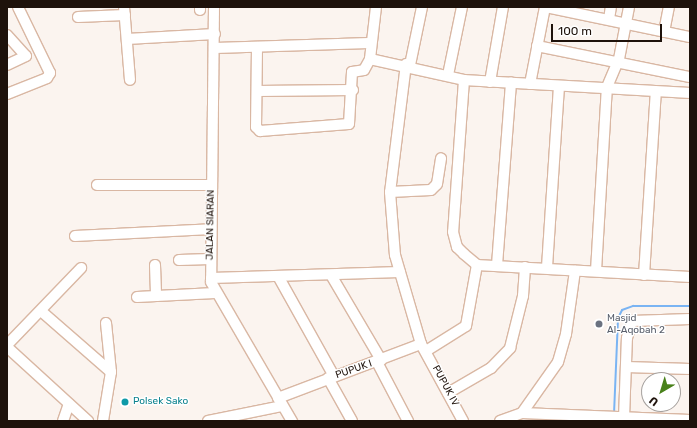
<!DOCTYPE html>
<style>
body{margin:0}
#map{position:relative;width:697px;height:428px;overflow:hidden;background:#fbf4ef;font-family:Rubik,sans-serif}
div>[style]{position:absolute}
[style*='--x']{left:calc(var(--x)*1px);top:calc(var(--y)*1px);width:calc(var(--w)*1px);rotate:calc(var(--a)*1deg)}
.stream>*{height:2px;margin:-1px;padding:0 1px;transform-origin:1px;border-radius:1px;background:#7ab4f3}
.roads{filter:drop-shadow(1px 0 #d9b7a3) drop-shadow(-1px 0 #d9b7a3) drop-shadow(0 1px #d9b7a3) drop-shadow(0 -1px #d9b7a3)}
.minor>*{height:10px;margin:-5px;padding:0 5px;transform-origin:5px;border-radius:5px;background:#fff}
.dots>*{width:11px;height:11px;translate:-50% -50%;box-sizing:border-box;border:2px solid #fff;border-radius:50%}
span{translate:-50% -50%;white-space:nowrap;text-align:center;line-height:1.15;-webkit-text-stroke:3px #fff;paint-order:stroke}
.street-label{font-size:10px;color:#1e120b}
.worship-label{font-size:10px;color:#5b616d}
.left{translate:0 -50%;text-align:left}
.culture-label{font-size:10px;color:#0d838f}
.frame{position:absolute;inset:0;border:8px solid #1e120b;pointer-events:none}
.north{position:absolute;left:641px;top:372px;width:40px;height:40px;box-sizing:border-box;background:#fff;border:1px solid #a5a09d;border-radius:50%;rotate:218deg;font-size:11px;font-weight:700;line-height:16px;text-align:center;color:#1e120b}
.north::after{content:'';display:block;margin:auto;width:14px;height:18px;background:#49811b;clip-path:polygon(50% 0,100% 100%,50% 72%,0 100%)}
.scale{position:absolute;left:551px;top:24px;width:111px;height:18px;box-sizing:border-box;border:2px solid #1e120b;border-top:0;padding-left:5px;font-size:12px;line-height:14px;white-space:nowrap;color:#1e120b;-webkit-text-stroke:3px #fff;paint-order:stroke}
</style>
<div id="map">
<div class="stream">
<i style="--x:614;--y:414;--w:96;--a:-87.6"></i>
<i style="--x:618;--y:318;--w:9;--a:-63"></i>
<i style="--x:622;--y:310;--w:12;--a:-20"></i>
<i style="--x:633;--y:306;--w:57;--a:0"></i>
</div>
<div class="roads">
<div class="minor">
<i style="--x:124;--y:7;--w:73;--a:85.3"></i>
<i style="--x:200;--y:7;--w:3;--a:90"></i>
<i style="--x:214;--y:7;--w:275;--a:90.6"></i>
<i style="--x:211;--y:282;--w:161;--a:59.8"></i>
<i style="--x:376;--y:7;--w:52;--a:96.6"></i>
<i style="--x:370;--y:59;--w:96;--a:12.6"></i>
<i style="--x:464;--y:80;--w:226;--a:3.3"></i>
<i style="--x:546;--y:7;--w:147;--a:11.8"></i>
<i style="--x:78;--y:17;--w:47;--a:-2.4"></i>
<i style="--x:609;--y:19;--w:12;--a:-81"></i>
<i style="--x:664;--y:32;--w:25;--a:-79"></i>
<i style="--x:7;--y:35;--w:28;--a:48"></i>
<i style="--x:26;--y:56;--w:21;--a:155"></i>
<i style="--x:127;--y:39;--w:88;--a:-3.3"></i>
<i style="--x:537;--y:46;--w:156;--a:11.5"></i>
<i style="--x:257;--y:47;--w:80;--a:90.7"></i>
<i style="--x:256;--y:127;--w:6;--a:45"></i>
<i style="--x:260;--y:131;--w:89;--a:-4.5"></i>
<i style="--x:349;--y:124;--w:52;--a:-86.7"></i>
<i style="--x:352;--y:72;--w:12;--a:-9"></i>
<i style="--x:364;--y:70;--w:13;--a:-61"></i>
<i style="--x:215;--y:48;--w:154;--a:-1.9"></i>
<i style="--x:406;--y:64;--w:129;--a:97.1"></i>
<i style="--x:390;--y:192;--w:63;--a:85.5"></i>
<i style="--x:395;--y:255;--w:93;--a:73.7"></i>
<i style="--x:410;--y:65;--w:59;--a:-78.3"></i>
<i style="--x:448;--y:75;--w:69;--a:-78.4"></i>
<i style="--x:464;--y:80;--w:152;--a:94.1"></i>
<i style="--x:453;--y:232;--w:16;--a:75"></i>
<i style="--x:457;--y:247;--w:10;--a:45"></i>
<i style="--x:464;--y:254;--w:17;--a:40"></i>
<i style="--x:477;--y:265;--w:213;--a:3.2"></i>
<i style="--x:490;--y:82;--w:76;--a:-80.2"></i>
<i style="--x:530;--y:84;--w:78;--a:-79"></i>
<i style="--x:257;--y:91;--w:96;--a:-0.6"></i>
<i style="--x:7;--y:94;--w:43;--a:-21.8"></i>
<i style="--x:47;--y:78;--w:6;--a:-59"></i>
<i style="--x:50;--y:73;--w:73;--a:-115.9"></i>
<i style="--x:97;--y:185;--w:115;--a:0"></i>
<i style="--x:390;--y:192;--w:41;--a:-2.8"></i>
<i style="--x:431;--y:190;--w:8;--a:-45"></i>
<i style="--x:437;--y:184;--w:26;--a:-81"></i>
<i style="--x:75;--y:236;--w:136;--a:-2.9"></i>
<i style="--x:179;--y:260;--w:31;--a:-2"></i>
<i style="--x:155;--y:265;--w:31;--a:88"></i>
<i style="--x:497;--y:265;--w:183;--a:-85.6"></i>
<i style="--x:547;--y:267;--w:181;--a:-86.2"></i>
<i style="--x:596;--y:271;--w:184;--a:-86.6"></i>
<i style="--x:607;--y:87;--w:30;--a:-67"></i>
<i style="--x:619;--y:59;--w:53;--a:-79.1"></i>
<i style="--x:331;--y:275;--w:99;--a:59.5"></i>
<i style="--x:644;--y:275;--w:184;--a:-86.3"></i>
<i style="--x:278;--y:276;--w:115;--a:60.8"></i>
<i style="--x:211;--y:278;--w:189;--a:-1.8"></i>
<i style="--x:137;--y:297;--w:78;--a:-2.9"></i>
<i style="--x:41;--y:311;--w:93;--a:41.1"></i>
<i style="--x:111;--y:372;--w:50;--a:99.3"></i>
<i style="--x:106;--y:323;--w:49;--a:84.2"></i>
<i style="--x:7;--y:345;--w:107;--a:-46.1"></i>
<i style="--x:7;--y:347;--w:110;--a:42.4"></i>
<i style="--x:426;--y:351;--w:47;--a:-32"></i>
<i style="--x:466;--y:326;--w:62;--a:-79.8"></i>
<i style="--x:377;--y:362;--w:67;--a:62.3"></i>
<i style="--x:626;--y:367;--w:64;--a:1.8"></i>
<i style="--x:328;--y:378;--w:49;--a:60.8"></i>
<i style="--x:448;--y:393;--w:50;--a:-30.2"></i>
<i style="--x:491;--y:368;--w:28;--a:-46"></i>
<i style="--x:510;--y:348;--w:54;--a:-76"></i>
<i style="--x:523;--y:296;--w:29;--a:-86"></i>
<i style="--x:278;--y:398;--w:153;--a:-20.7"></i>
<i style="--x:421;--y:344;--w:88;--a:61.4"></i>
<i style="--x:522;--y:413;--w:168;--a:2.4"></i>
<i style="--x:624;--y:418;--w:80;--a:-87.9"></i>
<i style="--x:627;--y:338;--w:18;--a:-74"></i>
<i style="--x:632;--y:321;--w:58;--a:-2"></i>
<i style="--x:63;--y:421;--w:18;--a:-71"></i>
<i style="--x:208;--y:421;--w:76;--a:-11.5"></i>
<i style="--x:500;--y:421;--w:23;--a:-20"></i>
<i style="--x:522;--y:413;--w:62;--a:-54.8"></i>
<i style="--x:558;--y:362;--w:29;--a:-74"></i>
<i style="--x:566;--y:334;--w:64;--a:-81.9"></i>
</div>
</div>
<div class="dots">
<i style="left:599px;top:324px;background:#6b7280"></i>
<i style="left:125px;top:402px;background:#0f9aa8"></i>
</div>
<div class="street-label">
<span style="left:211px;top:225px;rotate:-89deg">JALAN SIARAN</span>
<span style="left:354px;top:370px;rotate:-19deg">PUPUK I</span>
<span style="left:445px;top:386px;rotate:62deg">PUPUK IV</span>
</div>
<div class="worship-label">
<span class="left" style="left:607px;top:324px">Masjid<br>Al-Aqobah 2</span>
</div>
<div class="culture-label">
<span class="left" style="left:133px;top:402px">Polsek Sako</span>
</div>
<div class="frame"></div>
<div class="north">U</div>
<div class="scale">100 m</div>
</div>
